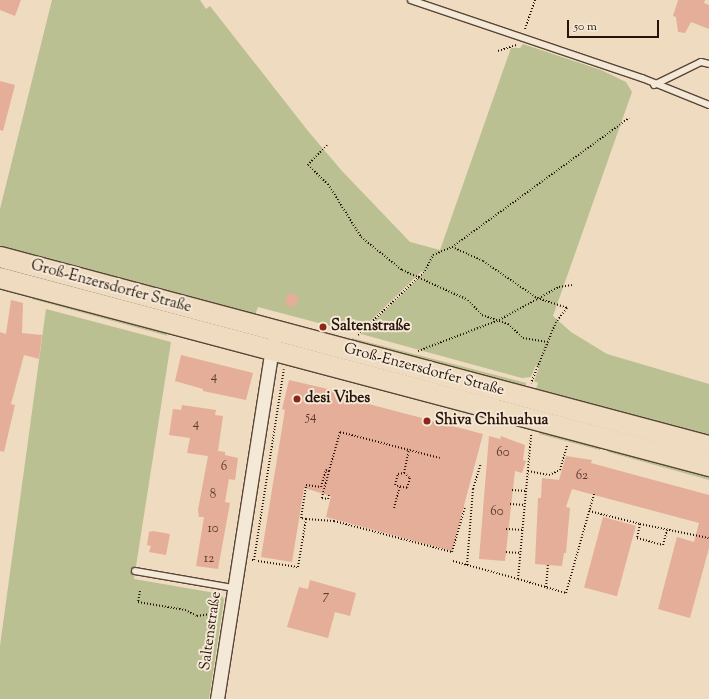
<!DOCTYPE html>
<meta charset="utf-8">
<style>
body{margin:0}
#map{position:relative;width:709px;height:699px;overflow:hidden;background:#eedbc0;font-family:"Sorts Mill Goudy",serif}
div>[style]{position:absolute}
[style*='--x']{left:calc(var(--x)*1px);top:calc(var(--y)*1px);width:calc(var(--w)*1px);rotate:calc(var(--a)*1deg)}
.green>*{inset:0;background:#bac091}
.building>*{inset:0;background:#e5ae98;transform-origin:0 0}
.path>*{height:2px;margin-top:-1px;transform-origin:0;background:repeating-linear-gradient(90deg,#271309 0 1px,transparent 0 3px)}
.roads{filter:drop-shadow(1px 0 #594537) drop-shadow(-1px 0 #594537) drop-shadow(0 1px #594537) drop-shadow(0 -1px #594537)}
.lane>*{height:6px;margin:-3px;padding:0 3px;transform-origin:3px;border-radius:3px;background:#f4e8d6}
.street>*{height:13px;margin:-6.5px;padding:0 6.5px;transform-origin:6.5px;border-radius:6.5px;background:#f4e8d6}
.primary>*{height:20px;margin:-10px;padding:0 10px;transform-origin:10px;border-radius:10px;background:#eedbc0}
.dots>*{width:11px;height:11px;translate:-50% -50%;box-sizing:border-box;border:2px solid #f4e8d6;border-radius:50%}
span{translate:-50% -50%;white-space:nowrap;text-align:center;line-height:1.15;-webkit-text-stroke:4px #f4e8d6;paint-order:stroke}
.number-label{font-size:13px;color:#563a2d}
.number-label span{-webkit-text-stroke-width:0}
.street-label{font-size:15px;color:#271309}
.poi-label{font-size:15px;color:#271309;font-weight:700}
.left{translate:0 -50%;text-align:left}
.scale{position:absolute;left:567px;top:20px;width:92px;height:18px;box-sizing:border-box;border:2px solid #271309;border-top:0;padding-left:5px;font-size:12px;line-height:14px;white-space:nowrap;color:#271309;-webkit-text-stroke:3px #f4e8d6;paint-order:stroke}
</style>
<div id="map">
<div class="green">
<i style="clip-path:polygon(52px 0,200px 0,206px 9px,210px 6px,308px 131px,342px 171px,410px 242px,440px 250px,511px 48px,520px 48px,523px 44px,601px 70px,626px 82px,632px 92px,553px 316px,571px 332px,607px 354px,709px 384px,709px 436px,535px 392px,538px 383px,534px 381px,539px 368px,536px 365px,531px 377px,522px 378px,361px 334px,425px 272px,422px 271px,362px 329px,349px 331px,258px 307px,254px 318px,0 250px,0 209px)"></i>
<i style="clip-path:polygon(33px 295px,160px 329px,168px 336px,32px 299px)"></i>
<i style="clip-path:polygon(46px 309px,171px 342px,134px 579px,221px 594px,224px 600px,209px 699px,0 699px,0 646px)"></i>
<i style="clip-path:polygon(352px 338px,526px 383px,525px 389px,351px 343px)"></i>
<i style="clip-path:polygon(541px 429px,601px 446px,600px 450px,539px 434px)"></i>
<i style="clip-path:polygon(608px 448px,709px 475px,709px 480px,608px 452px)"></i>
</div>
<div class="building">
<i style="clip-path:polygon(0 0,21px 0,15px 16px,0 10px)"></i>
<i style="clip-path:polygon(678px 0,705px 0,704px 3px,709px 5px,709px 29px,691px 22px,685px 33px,678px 32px,676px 17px,673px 16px)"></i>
<i style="clip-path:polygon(0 81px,15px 85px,3px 131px,0 130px)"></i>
<i style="left:288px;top:293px;width:11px;height:12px;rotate:15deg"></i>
<i style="clip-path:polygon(11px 300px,23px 303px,22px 333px,42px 335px,39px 359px,24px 355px,11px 404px,15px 405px,4px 452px,0 451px,0 332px,6px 334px)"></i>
<i style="clip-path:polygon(181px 355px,253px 373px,246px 400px,203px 391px,203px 389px,175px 381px)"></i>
<i style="clip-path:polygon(289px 380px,332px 390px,339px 392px,338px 396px,483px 434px,452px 551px,326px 517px,331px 496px,304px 488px,292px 562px,261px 557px,285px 410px,282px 409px)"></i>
<i style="clip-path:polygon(182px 405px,216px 410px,215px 415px,223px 416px,218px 451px,225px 452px,225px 455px,238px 458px,235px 480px,229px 479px,225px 502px,230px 503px,218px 569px,196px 566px,204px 517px,199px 517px,198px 510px,208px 456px,187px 453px,190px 438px,169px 435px,173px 409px,181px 410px)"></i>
<i style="clip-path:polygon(489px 436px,500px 439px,501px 436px,525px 445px,523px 460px,526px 461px,522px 473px,515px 471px,505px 561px,479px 559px)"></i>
<i style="clip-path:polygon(566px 456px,592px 460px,591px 463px,709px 495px,709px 548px,690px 618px,658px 609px,677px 537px,694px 542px,699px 523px,572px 489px,566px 507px,570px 508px,566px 553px,564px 553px,562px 566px,535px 564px,538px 498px,541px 498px,542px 478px,559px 480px)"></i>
<i style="left:603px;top:517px;width:34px;height:73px;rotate:15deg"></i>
<i style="clip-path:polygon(153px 531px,170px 534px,166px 555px,149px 552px,151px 546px,147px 545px,149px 532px)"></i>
<i style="clip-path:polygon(310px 580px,356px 593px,350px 616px,335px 612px,328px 638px,287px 627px,299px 587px,308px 589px)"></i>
</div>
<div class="path">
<i style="--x:525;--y:29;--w:31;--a:-71"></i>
<i style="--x:498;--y:51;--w:20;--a:-18"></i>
<i style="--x:327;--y:145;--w:28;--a:134"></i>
<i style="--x:308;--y:165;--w:28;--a:44"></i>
<i style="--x:328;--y:184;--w:62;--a:58.1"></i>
<i style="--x:361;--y:237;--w:53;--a:38.8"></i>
<i style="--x:402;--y:270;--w:72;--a:24.4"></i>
<i style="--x:468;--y:300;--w:21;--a:47"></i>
<i style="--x:482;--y:315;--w:28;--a:19"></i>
<i style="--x:508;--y:324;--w:21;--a:43"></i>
<i style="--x:523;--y:338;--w:25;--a:9"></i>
<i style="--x:452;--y:247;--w:34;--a:24"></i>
<i style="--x:483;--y:261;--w:65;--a:34.4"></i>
<i style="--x:537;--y:298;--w:32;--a:18"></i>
<i style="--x:567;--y:308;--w:18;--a:128"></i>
<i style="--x:556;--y:322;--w:66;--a:112.3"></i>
<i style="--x:358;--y:335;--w:93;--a:-43.7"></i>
<i style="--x:425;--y:271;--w:18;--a:-63"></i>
<i style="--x:433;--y:255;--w:21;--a:-23"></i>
<i style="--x:452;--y:247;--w:219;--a:-36.1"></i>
<i style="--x:418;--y:351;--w:87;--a:-20.9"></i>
<i style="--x:499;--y:320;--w:68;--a:-28.8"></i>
<i style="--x:559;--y:287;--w:13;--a:-9"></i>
<i style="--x:329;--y:471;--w:41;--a:-74.2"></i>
<i style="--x:340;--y:432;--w:103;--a:14.6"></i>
<i style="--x:528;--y:471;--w:21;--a:11"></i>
<i style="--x:549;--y:475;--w:12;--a:-24"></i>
<i style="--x:560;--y:470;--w:26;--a:-74"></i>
<i style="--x:404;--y:473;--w:8;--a:40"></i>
<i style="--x:410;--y:478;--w:10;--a:107"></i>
<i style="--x:407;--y:488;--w:12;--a:-166"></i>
<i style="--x:395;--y:485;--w:11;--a:-75"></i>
<i style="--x:398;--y:474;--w:6;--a:-9"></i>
<i style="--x:404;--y:473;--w:24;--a:-78"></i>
<i style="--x:512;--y:490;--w:14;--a:4"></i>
<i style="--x:510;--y:504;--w:15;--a:4"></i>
<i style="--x:394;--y:508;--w:23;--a:-75"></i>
<i style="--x:589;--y:511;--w:53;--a:14.3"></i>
<i style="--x:640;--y:524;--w:70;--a:11.5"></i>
<i style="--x:306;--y:519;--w:5;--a:-169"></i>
<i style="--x:301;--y:518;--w:33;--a:-81"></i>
<i style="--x:306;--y:485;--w:15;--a:8"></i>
<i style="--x:321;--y:487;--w:18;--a:-74"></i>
<i style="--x:326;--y:470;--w:3;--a:18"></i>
<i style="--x:329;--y:471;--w:28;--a:105"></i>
<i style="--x:322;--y:498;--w:6;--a:9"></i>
<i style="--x:328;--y:499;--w:4;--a:-76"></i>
<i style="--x:640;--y:524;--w:14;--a:102"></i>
<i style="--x:637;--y:538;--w:27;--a:15"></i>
<i style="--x:663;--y:545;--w:16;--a:-75"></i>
<i style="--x:506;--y:529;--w:17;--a:3"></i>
<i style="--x:506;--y:552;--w:15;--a:4"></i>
<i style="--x:252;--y:560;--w:2;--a:0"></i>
<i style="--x:254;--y:560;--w:193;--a:-81.1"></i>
<i style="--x:258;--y:561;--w:40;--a:8.5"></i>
<i style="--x:298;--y:567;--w:49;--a:-80.5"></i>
<i style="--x:306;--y:519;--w:28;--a:4"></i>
<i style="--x:334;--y:521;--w:122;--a:14.7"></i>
<i style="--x:452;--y:552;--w:47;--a:-73.9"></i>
<i style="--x:453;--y:561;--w:67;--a:15.5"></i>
<i style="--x:518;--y:579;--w:145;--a:-84.8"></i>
<i style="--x:467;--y:565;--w:76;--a:-85.5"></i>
<i style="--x:473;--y:489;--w:27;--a:-73"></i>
<i style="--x:518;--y:579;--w:50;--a:16.3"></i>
<i style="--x:566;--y:593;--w:103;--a:-74.2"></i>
<i style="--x:546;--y:587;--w:22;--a:-85"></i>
<i style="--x:140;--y:591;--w:11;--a:100"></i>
<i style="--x:138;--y:602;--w:48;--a:9.7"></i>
<i style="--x:185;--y:610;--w:13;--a:27"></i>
<i style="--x:197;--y:616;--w:21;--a:-8"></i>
</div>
<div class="roads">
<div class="lane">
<i style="--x:411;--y:0;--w:244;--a:18.7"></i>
<i style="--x:642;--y:78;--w:72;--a:21.9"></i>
<i style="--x:654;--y:85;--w:52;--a:-26.1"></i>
<i style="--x:701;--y:62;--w:8;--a:14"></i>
<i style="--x:135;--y:571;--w:99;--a:9.8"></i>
</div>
<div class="street">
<i style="--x:217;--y:699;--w:360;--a:-81.1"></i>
</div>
<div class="primary">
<i style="--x:0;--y:257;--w:734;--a:14.93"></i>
<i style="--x:0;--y:278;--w:734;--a:14.85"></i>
</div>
</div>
<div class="dots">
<i style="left:323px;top:327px;background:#8f2418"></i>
<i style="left:297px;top:399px;background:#8f2418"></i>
<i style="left:427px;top:421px;background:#8f2418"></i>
</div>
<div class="number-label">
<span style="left:214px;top:377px">4</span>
<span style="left:311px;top:417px">54</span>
<span style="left:196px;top:424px">4</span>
<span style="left:503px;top:453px">60</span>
<span style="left:224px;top:467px">6</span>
<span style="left:582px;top:476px">62</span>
<span style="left:213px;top:495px">8</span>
<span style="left:497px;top:512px">60</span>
<span style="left:213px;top:529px">10</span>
<span style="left:209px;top:559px">12</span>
<span style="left:326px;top:596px">7</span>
</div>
<div class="street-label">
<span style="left:111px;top:287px;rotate:15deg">Groß-Enzersdorfer Straße</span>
<span style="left:424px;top:370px;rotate:15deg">Groß-Enzersdorfer Straße</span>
<span style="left:211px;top:631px;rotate:-82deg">Saltenstraße</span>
</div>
<div class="poi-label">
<span class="left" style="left:331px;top:327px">Saltenstraße</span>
<span class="left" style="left:305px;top:399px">desi Vibes</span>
<span class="left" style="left:435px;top:421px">Shiva Chihuahua</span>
</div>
<div class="scale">50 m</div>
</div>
